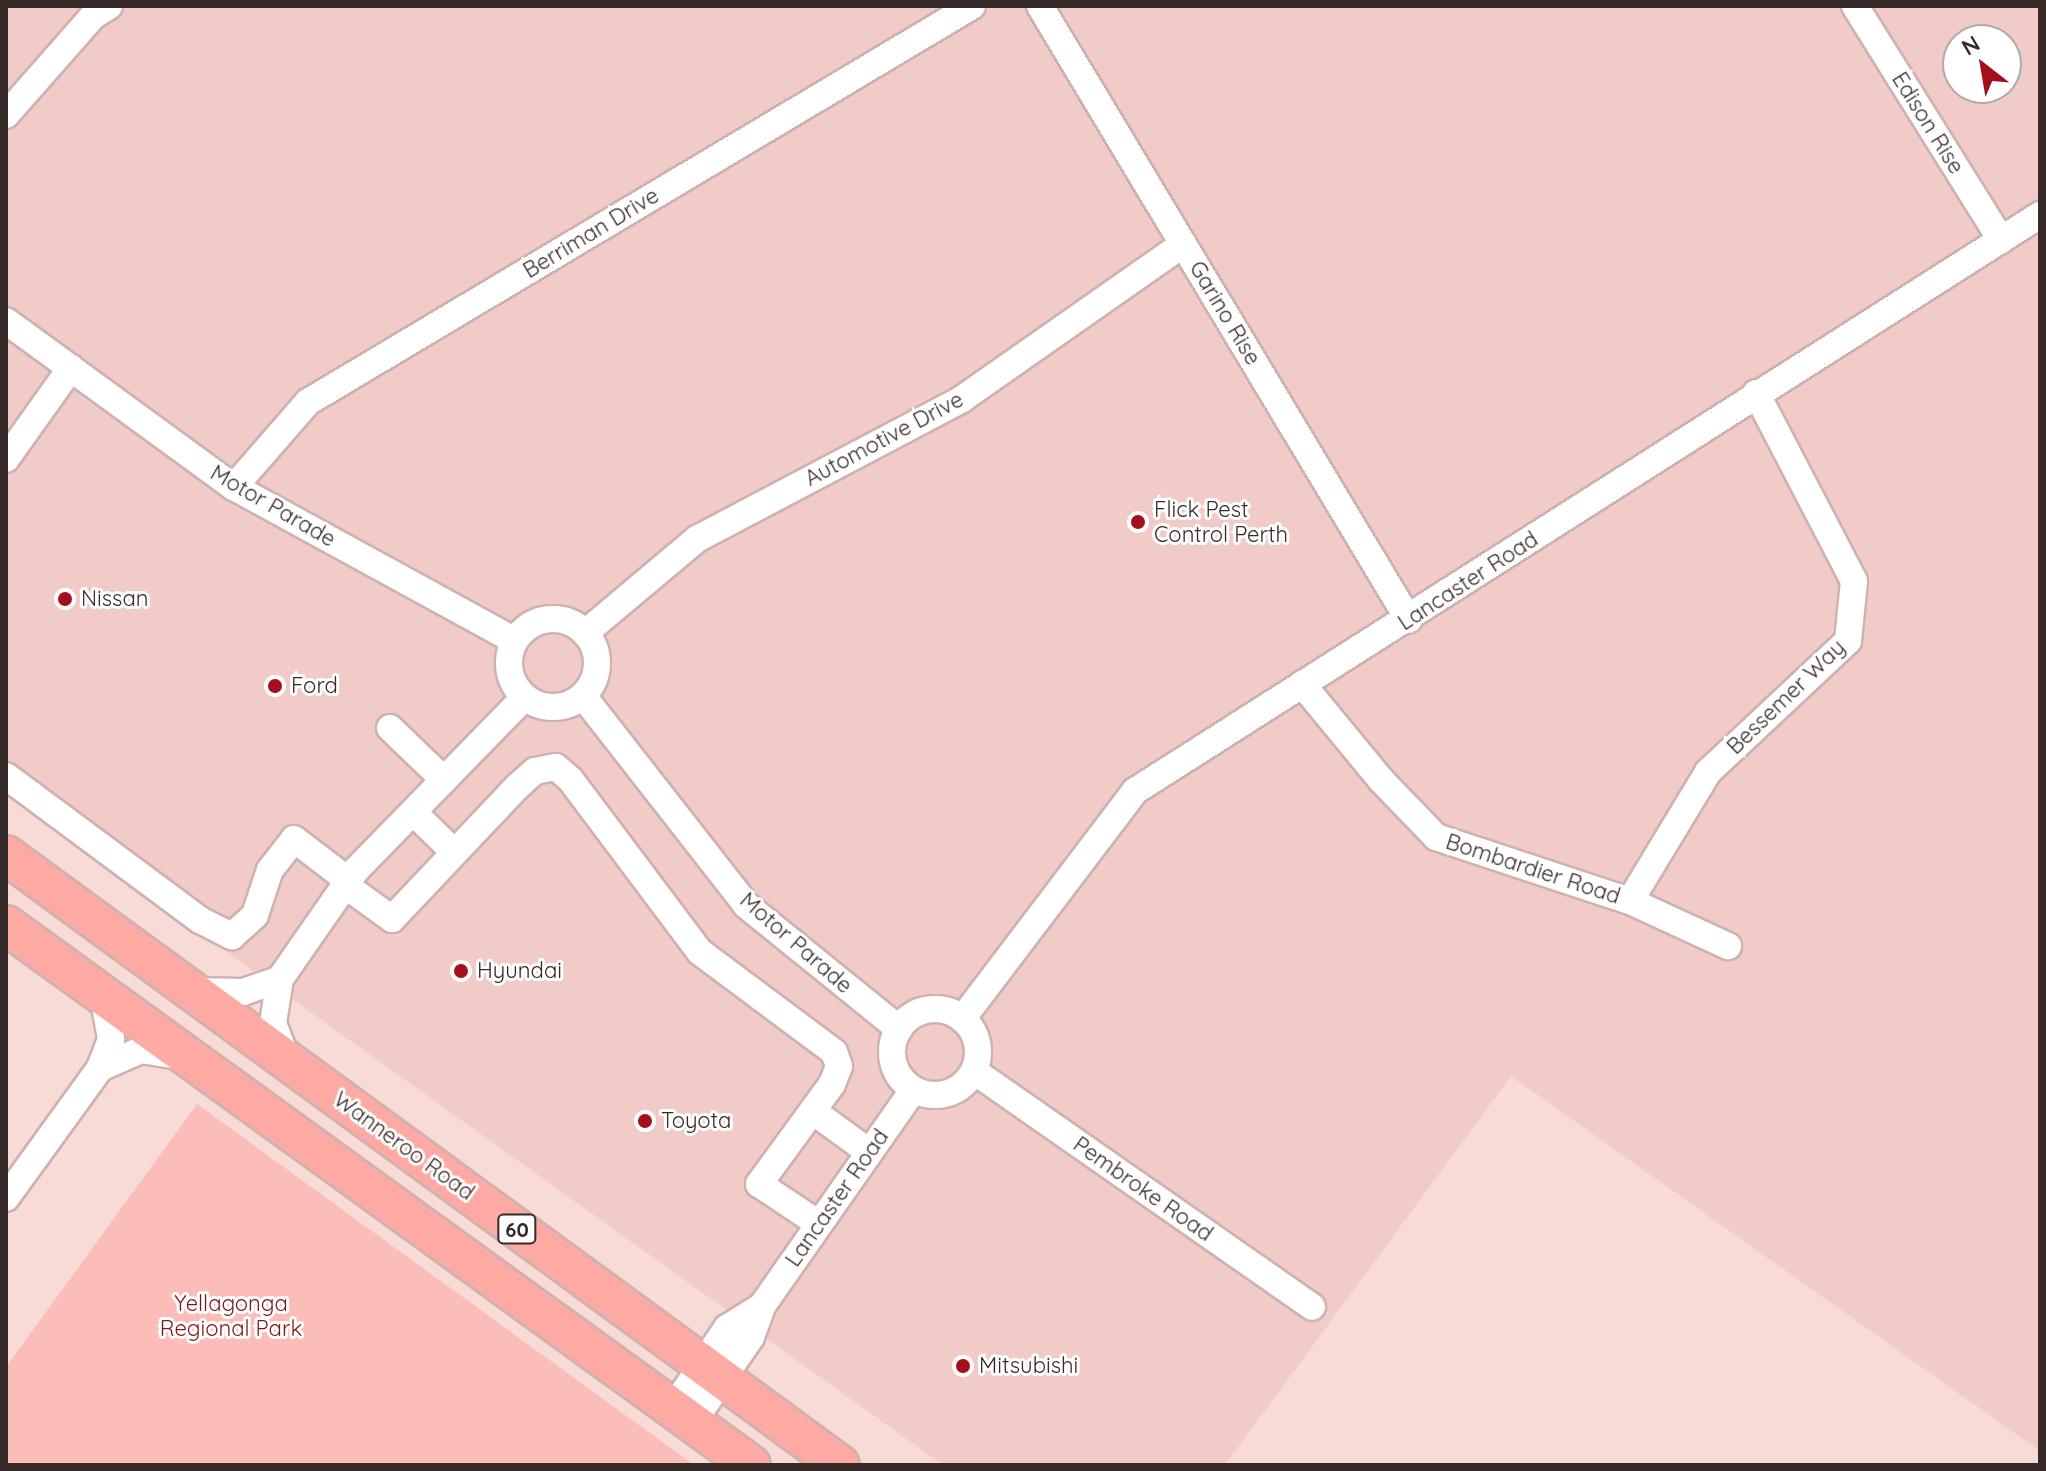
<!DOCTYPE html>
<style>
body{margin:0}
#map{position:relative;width:2046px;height:1471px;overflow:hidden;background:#f8dad6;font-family:Quicksand,sans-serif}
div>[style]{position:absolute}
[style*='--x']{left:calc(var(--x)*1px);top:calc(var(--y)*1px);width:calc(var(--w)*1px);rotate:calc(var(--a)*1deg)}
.built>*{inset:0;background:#f1cbc7}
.green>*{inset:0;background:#fbbdb7}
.roads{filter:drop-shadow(2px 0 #cfb2af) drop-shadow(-2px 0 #cfb2af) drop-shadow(0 2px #cfb2af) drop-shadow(0 -2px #cfb2af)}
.minor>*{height:26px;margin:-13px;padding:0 13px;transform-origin:13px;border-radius:13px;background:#fff}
.minor>.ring{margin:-13px;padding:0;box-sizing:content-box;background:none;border:26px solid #fff;border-radius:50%}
.highway>*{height:38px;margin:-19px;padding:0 19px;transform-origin:19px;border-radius:19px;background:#fcaaa3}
.dots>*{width:22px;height:22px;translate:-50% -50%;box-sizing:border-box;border:4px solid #fff;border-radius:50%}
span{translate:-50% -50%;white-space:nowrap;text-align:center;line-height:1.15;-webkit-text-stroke:6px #fff;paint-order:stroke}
.shield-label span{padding:2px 6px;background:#fff;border:2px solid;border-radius:6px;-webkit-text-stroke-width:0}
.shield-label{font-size:20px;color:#352a28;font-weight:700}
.street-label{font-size:22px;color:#352a28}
.poi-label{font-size:22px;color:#352a28}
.left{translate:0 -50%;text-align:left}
.park-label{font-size:22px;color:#801619}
.frame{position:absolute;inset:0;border:8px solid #352a28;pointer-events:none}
.north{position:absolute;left:1942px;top:24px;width:80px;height:80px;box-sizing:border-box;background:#fff;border:2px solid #aeaaa9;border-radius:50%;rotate:329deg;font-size:22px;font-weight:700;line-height:32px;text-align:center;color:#352a28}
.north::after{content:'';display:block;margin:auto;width:28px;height:36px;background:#a50e1b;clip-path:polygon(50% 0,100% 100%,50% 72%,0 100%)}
</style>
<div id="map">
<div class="built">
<i style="clip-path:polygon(evenodd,6px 6px,2040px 6px,2040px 1451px,1511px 1076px,1225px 1465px,943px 1465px,6px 794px,6px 6px,1958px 40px,2006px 40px,2006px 88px,1958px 88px,1958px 40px)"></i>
</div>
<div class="green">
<i style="clip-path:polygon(197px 1104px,694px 1465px,6px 1465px,6px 1367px)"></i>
</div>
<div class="roads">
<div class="minor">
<i style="--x:1040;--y:6;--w:716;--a:59"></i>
<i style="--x:1855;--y:6;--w:276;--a:58"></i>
<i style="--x:6;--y:115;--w:132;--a:-48.7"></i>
<i style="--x:93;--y:16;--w:19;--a:-32"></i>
<i style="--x:6;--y:321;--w:282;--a:36.1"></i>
<i style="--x:234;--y:487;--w:319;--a:28.7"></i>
<i style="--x:6;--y:459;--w:112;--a:-54.5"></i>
<i style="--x:234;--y:487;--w:113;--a:-49"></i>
<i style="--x:308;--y:402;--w:773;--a:-30.81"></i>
<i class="ring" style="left:509px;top:619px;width:62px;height:62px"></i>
<i style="--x:585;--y:633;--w:146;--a:-40"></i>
<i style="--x:697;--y:539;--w:300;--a:-27.8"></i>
<i style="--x:962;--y:399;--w:270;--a:-35"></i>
<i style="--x:1302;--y:684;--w:124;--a:50.5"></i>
<i style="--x:1381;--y:780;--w:79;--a:46"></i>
<i style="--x:1436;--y:837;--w:204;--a:18.3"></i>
<i style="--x:1630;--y:901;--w:108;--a:24.7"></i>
<i style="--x:583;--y:696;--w:265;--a:52"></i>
<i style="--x:746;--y:905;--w:197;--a:39"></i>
<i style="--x:390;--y:728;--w:75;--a:43.9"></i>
<i style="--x:6;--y:776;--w:242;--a:36.6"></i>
<i style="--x:200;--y:920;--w:36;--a:27"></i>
<i style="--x:232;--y:936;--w:31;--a:-42"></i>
<i style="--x:255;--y:915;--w:47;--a:-71.6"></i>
<i style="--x:270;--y:870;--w:39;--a:-52"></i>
<i style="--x:294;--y:839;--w:69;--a:37.4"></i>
<i style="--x:413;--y:812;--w:57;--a:44.3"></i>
<i style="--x:345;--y:885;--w:58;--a:35.9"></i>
<i style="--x:392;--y:919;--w:182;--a:-46.6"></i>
<i style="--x:517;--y:787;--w:24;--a:-42"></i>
<i style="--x:535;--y:771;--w:21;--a:-11"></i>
<i style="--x:556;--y:767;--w:18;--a:41"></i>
<i style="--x:570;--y:779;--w:216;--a:53.1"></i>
<i style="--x:700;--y:952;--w:167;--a:36.7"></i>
<i style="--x:834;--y:1052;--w:15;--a:70"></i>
<i style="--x:839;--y:1066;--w:19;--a:111"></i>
<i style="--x:832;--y:1084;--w:124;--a:126.1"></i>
<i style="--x:759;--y:1184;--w:72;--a:33.7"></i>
<i style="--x:1630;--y:901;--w:151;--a:-58.8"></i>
<i style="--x:1708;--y:772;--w:192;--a:-43.1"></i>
<i style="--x:1848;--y:641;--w:60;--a:-84.3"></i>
<i style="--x:1854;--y:581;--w:212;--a:-117.5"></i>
<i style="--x:194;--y:991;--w:49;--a:1.2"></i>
<i style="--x:243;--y:992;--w:39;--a:-19"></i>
<i class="ring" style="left:892px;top:1009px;width:60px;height:60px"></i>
<i style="--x:962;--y:1019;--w:286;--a:-52.8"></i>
<i style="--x:1135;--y:791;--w:1073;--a:-32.48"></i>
<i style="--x:287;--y:1060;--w:40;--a:-111"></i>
<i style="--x:273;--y:1023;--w:45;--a:-81"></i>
<i style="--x:280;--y:979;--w:131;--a:-55.2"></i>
<i style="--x:355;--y:871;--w:242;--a:-45.7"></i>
<i style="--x:100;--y:1068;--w:45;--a:-23.7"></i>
<i style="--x:141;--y:1050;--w:39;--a:9"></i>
<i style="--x:974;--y:1071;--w:412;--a:34.9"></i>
<i style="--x:814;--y:1112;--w:68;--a:36"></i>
<i style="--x:6;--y:1198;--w:160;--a:-54.1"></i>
<i style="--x:100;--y:1068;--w:31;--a:-69"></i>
<i style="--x:111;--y:1039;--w:45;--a:-100.3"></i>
<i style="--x:673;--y:1408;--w:97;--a:-56"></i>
<i style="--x:727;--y:1328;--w:41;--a:-32.2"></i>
<i style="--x:693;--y:1422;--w:103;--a:-55.7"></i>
<i style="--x:751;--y:1337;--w:33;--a:-70"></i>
<i style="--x:762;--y:1306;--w:264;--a:-55"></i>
</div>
<div class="highway">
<i style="--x:6;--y:855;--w:1033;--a:36.18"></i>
<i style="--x:6;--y:925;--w:920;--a:35.94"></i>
</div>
</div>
<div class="dots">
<i style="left:1138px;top:522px;background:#a50e1b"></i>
<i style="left:65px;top:599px;background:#a50e1b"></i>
<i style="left:275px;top:686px;background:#a50e1b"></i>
<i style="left:461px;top:971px;background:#a50e1b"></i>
<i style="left:645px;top:1121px;background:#a50e1b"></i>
<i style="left:963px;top:1366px;background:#a50e1b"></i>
</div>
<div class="shield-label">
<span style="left:517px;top:1229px">60</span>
</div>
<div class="street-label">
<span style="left:1928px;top:123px;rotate:58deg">Edison Rise</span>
<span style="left:591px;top:233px;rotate:-31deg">Berriman Drive</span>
<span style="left:1225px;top:313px;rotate:59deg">Garino Rise</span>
<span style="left:884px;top:439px;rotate:-28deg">Automotive Drive</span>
<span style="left:273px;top:506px;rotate:30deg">Motor Parade</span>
<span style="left:1468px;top:581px;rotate:-33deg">Lancaster Road</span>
<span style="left:1786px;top:697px;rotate:-44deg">Bessemer Way</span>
<span style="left:1533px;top:869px;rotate:18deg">Bombardier Road</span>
<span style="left:796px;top:943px;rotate:41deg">Motor Parade</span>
<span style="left:404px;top:1146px;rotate:36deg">Wanneroo Road</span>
<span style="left:1143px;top:1189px;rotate:35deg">Pembroke Road</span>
<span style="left:837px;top:1198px;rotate:-55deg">Lancaster Road</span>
</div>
<div class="poi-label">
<span class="left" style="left:1154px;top:522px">Flick Pest<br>Control Perth</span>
<span class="left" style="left:81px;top:599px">Nissan</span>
<span class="left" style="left:291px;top:686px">Ford</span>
<span class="left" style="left:477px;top:971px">Hyundai</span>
<span class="left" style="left:661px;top:1121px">Toyota</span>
<span class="left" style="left:979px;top:1366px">Mitsubishi</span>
</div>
<div class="park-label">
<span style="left:231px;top:1316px">Yellagonga<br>Regional Park</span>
</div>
<div class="frame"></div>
<div class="north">N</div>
</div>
